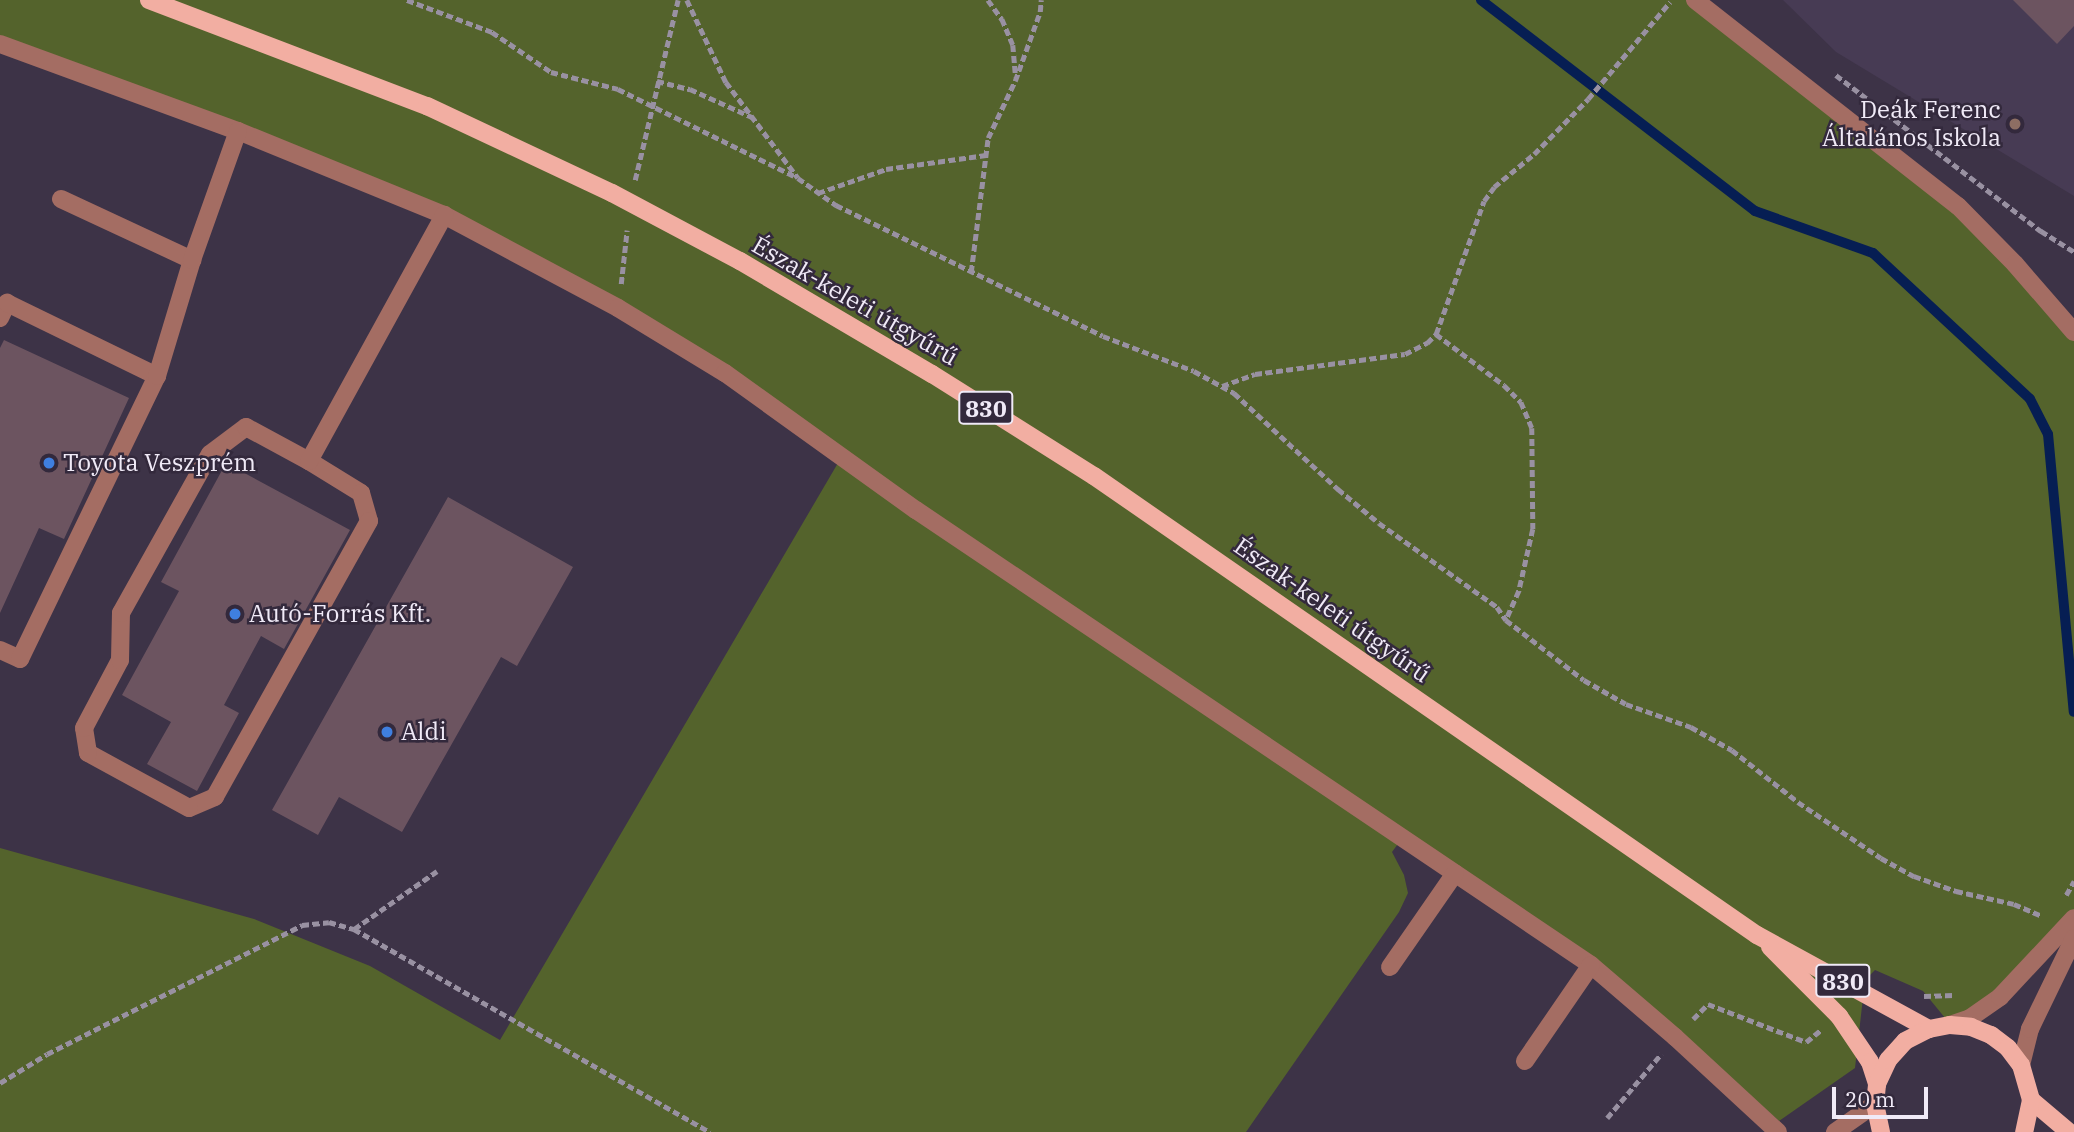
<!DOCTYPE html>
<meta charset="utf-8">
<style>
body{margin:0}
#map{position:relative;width:2074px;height:1132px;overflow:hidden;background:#3d3347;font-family:"IBM Plex Serif",serif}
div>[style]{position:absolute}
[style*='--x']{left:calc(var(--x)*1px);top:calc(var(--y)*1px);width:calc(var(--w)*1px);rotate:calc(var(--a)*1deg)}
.built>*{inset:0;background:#473b54}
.green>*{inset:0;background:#54632c}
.stream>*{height:10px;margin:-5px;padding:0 5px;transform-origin:5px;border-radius:5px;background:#061e53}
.building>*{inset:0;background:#6c5460}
.path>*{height:4.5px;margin-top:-2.25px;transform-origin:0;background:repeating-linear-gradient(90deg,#9991a2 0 7px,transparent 0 10.5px)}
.minor>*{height:18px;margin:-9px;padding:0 9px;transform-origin:9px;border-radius:9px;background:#a46d63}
.major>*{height:18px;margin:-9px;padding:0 9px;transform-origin:9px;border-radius:9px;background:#f2aea2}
.dots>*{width:19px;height:19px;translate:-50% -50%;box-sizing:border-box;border:4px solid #33293c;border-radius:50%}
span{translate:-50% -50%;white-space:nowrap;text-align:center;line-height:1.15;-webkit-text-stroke:5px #33293c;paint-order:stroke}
.shield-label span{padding:2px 5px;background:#33293c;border:2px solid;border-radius:5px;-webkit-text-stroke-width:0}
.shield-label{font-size:23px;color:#f0eaf7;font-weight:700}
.poi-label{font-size:24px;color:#f0eaf7}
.right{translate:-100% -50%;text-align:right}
.left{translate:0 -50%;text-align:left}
.street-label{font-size:24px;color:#f0eaf7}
.scale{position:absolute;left:1832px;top:1087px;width:96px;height:32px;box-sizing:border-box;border:4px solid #f0eaf7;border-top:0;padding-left:9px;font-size:21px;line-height:24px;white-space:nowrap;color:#f0eaf7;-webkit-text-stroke:5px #33293c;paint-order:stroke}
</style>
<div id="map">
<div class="built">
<i style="clip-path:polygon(1783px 0,2074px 0,2074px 196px,1836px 52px)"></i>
</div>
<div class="green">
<i style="clip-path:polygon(0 0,1690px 0,1935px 190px,2074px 340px,2074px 914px,2023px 971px,1950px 1024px,1923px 991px,1875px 970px,1865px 980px,1855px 1068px,1779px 1121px,1667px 1021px,1406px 833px,1392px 852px,1404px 875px,1408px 893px,1399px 912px,1246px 1132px,0 1132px,0 848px,254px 919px,370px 966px,500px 1040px,845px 451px,437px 206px,0 38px)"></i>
</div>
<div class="stream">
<i style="--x:1481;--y:0;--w:346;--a:37.6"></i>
<i style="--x:1755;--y:211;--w:125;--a:19.6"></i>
<i style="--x:1873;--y:253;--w:214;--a:42.9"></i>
<i style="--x:2030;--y:399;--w:39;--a:63"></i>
<i style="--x:2048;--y:434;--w:279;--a:84.7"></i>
</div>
<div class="building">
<i style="clip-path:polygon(2013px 0,2074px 0,2074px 26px,2057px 44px)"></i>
<i style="clip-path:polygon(4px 340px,129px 398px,64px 539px,39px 528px,0 613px,0 348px)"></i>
<i style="clip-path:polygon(226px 463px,350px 530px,284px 649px,261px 636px,224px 705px,239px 713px,197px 791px,147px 764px,171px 722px,122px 695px,179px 591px,161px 582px)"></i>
<i style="clip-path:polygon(448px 497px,573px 567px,517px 666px,501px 657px,402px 832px,339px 797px,318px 835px,272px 810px)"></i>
</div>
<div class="path">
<i style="--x:407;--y:0;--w:91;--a:20.6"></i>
<i style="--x:492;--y:32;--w:71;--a:34.1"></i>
<i style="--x:551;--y:72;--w:69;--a:14.2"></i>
<i style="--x:618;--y:89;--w:196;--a:26.3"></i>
<i style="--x:687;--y:0;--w:91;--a:64.6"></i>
<i style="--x:726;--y:82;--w:120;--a:53.1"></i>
<i style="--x:798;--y:178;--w:47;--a:35.4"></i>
<i style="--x:836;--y:205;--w:297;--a:26.1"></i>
<i style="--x:1103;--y:336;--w:97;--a:21"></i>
<i style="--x:1194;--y:371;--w:46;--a:28.8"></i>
<i style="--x:1234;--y:393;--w:142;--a:42.7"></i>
<i style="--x:1338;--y:489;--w:53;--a:39.7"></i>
<i style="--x:1379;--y:523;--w:145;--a:35.4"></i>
<i style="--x:1497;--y:607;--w:16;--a:55"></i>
<i style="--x:1506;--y:620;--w:98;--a:37.6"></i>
<i style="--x:1584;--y:680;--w:48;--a:29.7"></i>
<i style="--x:1626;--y:704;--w:69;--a:19.5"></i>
<i style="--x:1691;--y:727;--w:47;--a:29.3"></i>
<i style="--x:1732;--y:750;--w:84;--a:38.2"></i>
<i style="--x:1798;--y:802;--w:100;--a:34"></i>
<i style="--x:1881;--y:858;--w:38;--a:29"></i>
<i style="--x:1914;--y:876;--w:45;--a:19.7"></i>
<i style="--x:1956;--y:891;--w:59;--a:12.6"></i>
<i style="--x:2014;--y:904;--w:30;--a:23"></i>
<i style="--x:988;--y:0;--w:24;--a:54"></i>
<i style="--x:1002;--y:19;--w:28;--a:67"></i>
<i style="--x:1013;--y:45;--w:32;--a:85"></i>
<i style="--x:1836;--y:75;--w:258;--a:37.3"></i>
<i style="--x:2041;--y:231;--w:39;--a:32"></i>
<i style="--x:657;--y:81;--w:34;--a:14"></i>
<i style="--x:690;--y:89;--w:68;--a:24.3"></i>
<i style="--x:635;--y:180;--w:185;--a:-76.6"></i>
<i style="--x:818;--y:193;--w:72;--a:-19.4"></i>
<i style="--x:886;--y:169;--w:101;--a:-8"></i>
<i style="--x:971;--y:272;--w:135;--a:-82.8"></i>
<i style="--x:988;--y:138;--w:63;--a:-64.7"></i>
<i style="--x:1015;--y:81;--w:73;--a:-70.1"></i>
<i style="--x:1040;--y:12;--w:12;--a:-85"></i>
<i style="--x:621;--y:284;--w:54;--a:-83.7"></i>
<i style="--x:1436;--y:334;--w:85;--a:36.9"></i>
<i style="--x:1504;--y:385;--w:24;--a:45"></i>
<i style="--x:1521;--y:402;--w:28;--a:67"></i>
<i style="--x:1532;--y:428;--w:101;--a:89.4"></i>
<i style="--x:1533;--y:529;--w:64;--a:102.7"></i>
<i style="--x:1519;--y:591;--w:32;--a:114"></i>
<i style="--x:1222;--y:386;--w:35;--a:-20"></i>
<i style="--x:1255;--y:374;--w:151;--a:-7.6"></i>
<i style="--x:1405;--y:354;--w:25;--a:-27"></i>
<i style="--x:1427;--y:343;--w:13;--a:-45"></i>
<i style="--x:1436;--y:334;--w:141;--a:-70.2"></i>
<i style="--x:1484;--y:201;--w:17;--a:-54"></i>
<i style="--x:1494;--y:187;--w:52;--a:-39.5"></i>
<i style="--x:1534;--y:154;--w:77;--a:-45.5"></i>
<i style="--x:1588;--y:99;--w:127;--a:-49.8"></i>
<i style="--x:2066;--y:895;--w:16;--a:-60"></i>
<i style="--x:354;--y:929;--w:101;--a:-34.9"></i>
<i style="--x:1924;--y:996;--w:30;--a:-2"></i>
<i style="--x:1693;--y:1019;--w:21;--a:-45"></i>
<i style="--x:1708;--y:1004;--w:105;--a:21.2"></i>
<i style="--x:1806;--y:1042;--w:19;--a:-39"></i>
<i style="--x:0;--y:1083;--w:55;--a:-31.7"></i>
<i style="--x:47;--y:1054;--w:286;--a:-26.8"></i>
<i style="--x:302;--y:925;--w:27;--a:-6"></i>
<i style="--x:329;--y:922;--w:26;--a:16"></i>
<i style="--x:354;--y:929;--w:410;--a:29.7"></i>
<i style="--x:1607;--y:1118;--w:84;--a:-49.8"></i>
</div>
<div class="minor">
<i style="--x:1695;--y:0;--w:334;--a:38.1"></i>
<i style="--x:1958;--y:206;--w:81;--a:45.5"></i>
<i style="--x:2015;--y:264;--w:90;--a:49.1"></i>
<i style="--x:0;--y:44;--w:253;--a:20.1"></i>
<i style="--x:238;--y:131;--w:222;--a:22.2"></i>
<i style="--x:444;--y:215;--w:197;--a:28.1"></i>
<i style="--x:618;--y:308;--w:125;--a:31.3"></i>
<i style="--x:725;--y:373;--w:235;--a:35.7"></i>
<i style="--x:916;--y:510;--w:814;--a:33.98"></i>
<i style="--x:1591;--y:965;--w:111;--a:40.6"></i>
<i style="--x:1675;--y:1037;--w:140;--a:42.7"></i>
<i style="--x:61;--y:199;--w:145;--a:25"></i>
<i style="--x:0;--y:318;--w:17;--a:-65"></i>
<i style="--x:7;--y:303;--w:167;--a:26"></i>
<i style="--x:309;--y:461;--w:61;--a:31.6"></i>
<i style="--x:361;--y:493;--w:29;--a:74"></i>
<i style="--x:369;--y:521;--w:316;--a:119.2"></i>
<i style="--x:215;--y:797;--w:28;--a:157"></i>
<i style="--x:189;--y:808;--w:115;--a:-151.4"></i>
<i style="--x:88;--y:753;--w:25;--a:-99"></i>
<i style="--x:84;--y:728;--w:77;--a:-62.1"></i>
<i style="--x:120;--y:660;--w:47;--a:-88.8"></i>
<i style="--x:121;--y:613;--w:182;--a:-60.8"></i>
<i style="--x:210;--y:454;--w:45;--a:-36.9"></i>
<i style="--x:246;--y:427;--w:72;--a:28.4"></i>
<i style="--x:309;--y:461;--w:281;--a:-61.2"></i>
<i style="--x:0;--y:650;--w:22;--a:24"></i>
<i style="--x:20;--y:659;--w:314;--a:-64.2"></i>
<i style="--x:157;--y:376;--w:121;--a:-73.2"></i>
<i style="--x:192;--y:260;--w:137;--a:-70.4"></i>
<i style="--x:1390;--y:967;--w:114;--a:-55.3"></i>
<i style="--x:1950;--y:1025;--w:21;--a:-19"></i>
<i style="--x:1970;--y:1018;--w:37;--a:-35"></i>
<i style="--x:2000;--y:997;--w:108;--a:-46.9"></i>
<i style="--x:1525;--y:1061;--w:116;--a:-55.5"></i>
<i style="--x:2021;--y:1065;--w:37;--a:-76"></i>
<i style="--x:2030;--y:1029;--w:101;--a:-64.2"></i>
<i style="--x:1835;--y:1132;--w:49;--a:-35"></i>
</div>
<div class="major">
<i style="--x:149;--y:0;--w:298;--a:20.9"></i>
<i style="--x:427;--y:106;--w:204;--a:25.2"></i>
<i style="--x:612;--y:193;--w:145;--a:28"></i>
<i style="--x:740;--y:261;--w:223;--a:30.5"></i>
<i style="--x:932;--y:374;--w:191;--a:32.2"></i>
<i style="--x:1094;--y:476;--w:806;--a:34.7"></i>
<i style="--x:1757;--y:935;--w:196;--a:28.7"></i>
<i style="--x:1770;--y:947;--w:98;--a:45"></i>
<i style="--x:1839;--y:1016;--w:55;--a:56"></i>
<i style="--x:1870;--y:1062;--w:23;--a:72"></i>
<i style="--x:2031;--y:1100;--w:50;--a:40.1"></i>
<i style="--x:1881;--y:1132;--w:29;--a:-102"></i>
<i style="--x:1875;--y:1104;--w:20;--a:-84"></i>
<i style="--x:1877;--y:1084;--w:26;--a:-65"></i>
<i style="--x:1888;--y:1060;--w:25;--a:-48"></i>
<i style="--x:1905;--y:1041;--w:27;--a:-27"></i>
<i style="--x:1929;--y:1029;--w:21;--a:-11"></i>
<i style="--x:1950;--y:1025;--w:21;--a:5"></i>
<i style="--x:1971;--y:1027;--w:22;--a:22"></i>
<i style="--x:1991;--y:1035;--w:21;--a:37"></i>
<i style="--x:2008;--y:1048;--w:21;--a:53"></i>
<i style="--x:2021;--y:1065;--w:36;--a:74"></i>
<i style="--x:2031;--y:1100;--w:33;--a:102"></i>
</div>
<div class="dots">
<i style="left:2015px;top:124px;background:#8d6e63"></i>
<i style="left:49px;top:463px;background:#3f7fe0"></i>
<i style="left:235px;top:614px;background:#3f7fe0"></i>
<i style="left:387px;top:732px;background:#3f7fe0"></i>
</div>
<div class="shield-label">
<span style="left:986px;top:408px">830</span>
<span style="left:1843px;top:981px">830</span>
</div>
<div class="poi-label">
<span class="right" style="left:2001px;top:124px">Deák Ferenc<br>Általános Iskola</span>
<span class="left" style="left:63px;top:463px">Toyota Veszprém</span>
<span class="left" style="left:249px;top:614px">Autó-Forrás Kft.</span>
<span class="left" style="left:401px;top:732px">Aldi</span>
</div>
<div class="street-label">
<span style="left:855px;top:301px;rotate:30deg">Észak-keleti útgyűrű</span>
<span style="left:1332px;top:610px;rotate:35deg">Észak-keleti útgyűrű</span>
</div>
<div class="scale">20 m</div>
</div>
